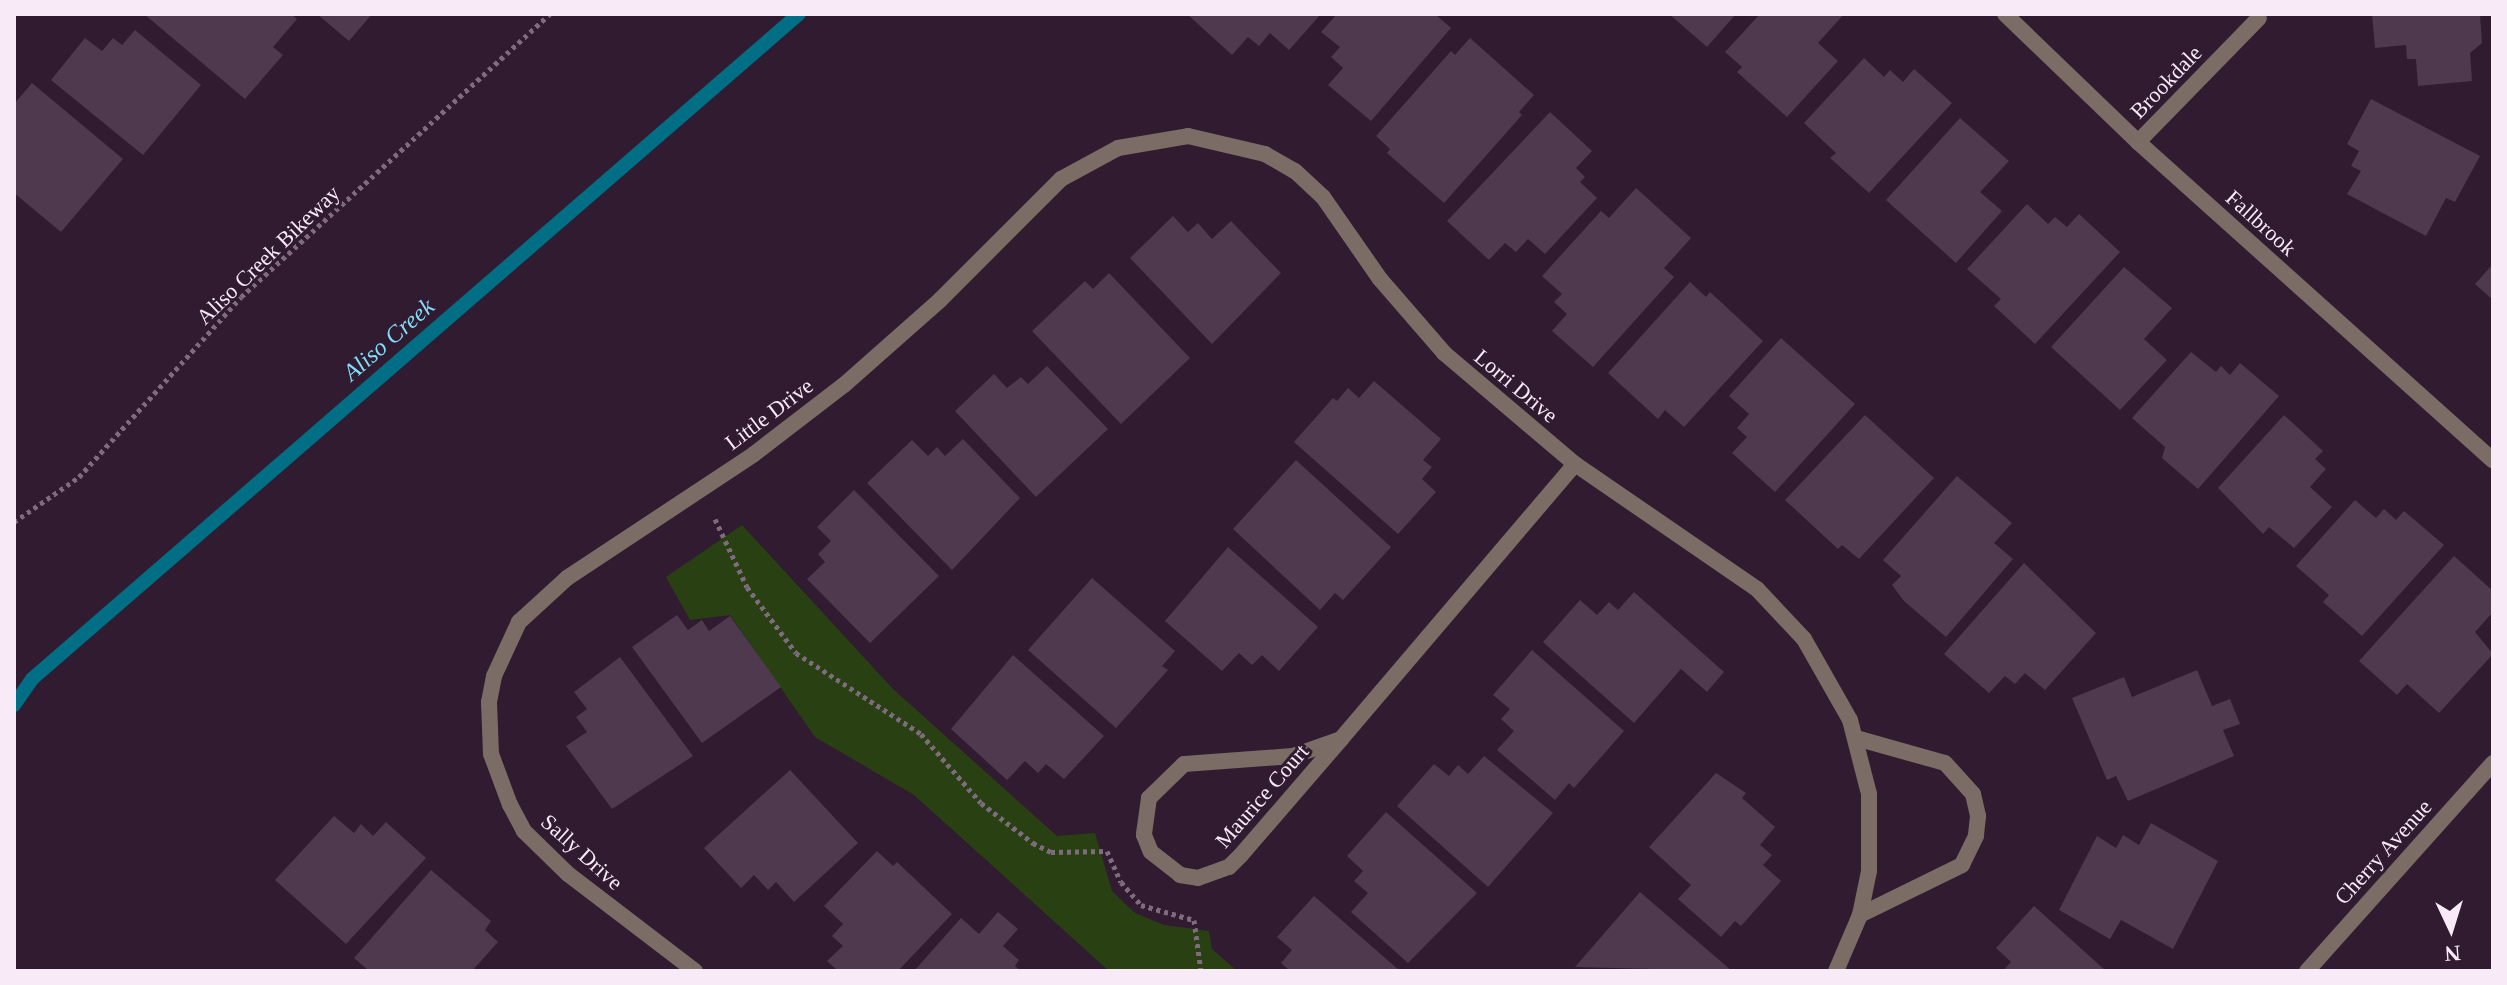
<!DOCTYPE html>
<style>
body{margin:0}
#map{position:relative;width:2507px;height:985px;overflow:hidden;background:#301b30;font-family:Georgia,serif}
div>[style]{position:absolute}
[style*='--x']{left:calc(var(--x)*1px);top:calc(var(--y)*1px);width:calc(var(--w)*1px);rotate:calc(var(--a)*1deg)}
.green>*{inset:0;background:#294112}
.stream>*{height:14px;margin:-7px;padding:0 7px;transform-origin:7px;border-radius:7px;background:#006f85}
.building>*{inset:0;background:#4f394f}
.path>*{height:5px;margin-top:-2.5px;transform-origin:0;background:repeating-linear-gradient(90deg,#7e6c7e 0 4px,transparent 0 8px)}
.minor>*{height:16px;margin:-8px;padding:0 8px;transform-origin:8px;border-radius:8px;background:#7b6d65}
span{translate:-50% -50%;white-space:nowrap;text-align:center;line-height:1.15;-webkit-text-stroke:6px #301b30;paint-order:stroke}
.street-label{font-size:22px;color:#f9eaf8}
.water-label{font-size:24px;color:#81dff9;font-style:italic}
.frame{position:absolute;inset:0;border:16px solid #f9eaf8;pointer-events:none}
.north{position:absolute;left:2411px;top:889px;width:80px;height:80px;-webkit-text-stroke:6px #301b30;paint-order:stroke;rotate:176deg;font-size:22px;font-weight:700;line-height:32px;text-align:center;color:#f9eaf8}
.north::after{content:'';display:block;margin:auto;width:28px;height:36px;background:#f9eaf8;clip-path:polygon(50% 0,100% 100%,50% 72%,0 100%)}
</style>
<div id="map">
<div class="green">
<i style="clip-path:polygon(742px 525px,893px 689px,1057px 836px,1095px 833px,1112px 891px,1135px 913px,1164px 925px,1209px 931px,1212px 949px,1237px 971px,1109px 971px,914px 795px,815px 737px,730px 615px,690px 620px,666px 577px)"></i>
</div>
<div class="stream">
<i style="--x:14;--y:705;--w:32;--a:-55"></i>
<i style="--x:32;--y:679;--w:1015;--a:-40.93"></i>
</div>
<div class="building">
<i style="clip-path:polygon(144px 14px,291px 14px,297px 19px,273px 47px,283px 55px,245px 99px)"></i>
<i style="clip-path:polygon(317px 14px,372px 14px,349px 41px)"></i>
<i style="clip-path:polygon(1187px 14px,1321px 14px,1289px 50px,1270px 33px,1259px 46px,1248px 37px,1232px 55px)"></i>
<i style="clip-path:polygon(1337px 14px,1435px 14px,1451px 28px,1371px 121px,1328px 85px,1343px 68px,1331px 57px,1340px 47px,1321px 32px)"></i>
<i style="clip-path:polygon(1669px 14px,1736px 14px,1707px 47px)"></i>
<i style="clip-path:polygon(1760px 14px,1844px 14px,1818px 43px,1838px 61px,1787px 117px,1737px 72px,1742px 67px,1725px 52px)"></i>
<i style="clip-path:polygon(2372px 14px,2480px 14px,2482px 43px,2470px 53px,2472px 81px,2418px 86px,2416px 59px,2407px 59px,2406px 45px,2375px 48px)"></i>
<i style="clip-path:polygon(135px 30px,201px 85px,143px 155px,51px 80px,85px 38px,102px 51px,113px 38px,122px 45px)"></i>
<i style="clip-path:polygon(1470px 38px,1534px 95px,1519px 112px,1522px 115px,1444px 203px,1387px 153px,1390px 149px,1376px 136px,1451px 51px,1455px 55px)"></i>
<i style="clip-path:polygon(1864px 58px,1884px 77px,1890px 70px,1903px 82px,1914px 69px,1952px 103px,1869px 193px,1830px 158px,1836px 153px,1804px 123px)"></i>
<i style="clip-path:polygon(32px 83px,123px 159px,61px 232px,14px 193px,14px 104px)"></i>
<i style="clip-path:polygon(2371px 99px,2480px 156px,2455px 202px,2446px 198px,2426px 236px,2347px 194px,2361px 171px,2351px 166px,2359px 151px,2347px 144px)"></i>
<i style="clip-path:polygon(1550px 112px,1592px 151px,1576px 168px,1585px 177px,1580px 182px,1597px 198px,1545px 254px,1528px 239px,1516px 252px,1505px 243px,1489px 260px,1447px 221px)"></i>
<i style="clip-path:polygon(1960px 118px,2009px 161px,1980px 192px,2002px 211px,1956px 263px,1886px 200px)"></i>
<i style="clip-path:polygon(1636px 188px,1691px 238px,1664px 268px,1674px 277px,1593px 367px,1552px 331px,1567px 314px,1554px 302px,1562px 294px,1542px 276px,1601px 211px,1609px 218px)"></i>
<i style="clip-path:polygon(2027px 204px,2048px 224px,2055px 217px,2067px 227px,2079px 214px,2120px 252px,2035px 344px,1994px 306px,2001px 299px,1967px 269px)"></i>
<i style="clip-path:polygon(1173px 216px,1188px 232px,1198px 223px,1212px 239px,1231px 221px,1281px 273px,1212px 344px,1130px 258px)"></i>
<i style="clip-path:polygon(2493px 264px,2493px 300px,2475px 284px)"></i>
<i style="clip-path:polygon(2124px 267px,2172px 308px,2144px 339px,2167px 360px,2120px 410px,2051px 347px)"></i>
<i style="clip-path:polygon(1109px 273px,1190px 358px,1121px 424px,1032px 331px,1085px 281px,1093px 289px)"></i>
<i style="clip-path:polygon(1690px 282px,1706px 297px,1710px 292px,1763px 341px,1684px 427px,1665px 410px,1658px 419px,1608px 373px)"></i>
<i style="clip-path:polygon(1781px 338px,1855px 404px,1775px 492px,1732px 453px,1747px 437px,1737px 428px,1749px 414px,1729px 396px)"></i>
<i style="clip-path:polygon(2191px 352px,2216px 372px,2221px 366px,2230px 375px,2240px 363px,2279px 396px,2198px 489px,2162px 458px,2165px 447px,2132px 418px)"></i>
<i style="clip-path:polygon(1047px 366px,1108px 429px,1036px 497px,955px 411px,994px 374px,1007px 388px,1021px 377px,1028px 384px)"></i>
<i style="clip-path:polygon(1374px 381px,1441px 439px,1423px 460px,1432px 467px,1422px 479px,1436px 492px,1398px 534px,1294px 442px,1333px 398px,1337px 401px,1348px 388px,1359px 398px)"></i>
<i style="clip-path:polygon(1865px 415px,1934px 478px,1859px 559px,1842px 545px,1838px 549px,1785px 500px)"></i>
<i style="clip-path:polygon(2284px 415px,2323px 451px,2315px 459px,2326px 469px,2310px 487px,2332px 507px,2294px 548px,2269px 527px,2263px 534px,2218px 488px)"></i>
<i style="clip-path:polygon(963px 439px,1020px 498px,952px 570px,867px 483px,912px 440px,928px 456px,937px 447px,945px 456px)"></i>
<i style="clip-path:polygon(1296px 460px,1391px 547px,1343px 600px,1335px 593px,1320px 610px,1233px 529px)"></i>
<i style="clip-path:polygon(1957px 476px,2012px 523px,1994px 543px,2013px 559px,1946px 637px,1904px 601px,1892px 585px,1901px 576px,1883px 560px)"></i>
<i style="clip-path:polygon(854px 490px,939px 576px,870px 643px,807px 579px,825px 562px,818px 554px,831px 541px,817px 527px)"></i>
<i style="clip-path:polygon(2355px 500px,2376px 518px,2384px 509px,2396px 520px,2404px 511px,2444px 545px,2362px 636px,2323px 602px,2329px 595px,2296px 566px)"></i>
<i style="clip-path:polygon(1228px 547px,1318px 627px,1279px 671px,1262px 655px,1252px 665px,1239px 653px,1222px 671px,1165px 621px)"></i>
<i style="clip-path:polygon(2454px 556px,2493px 591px,2493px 612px,2475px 632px,2493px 654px,2439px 713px,2407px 684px,2397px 695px,2359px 661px)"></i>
<i style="clip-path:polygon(2024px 563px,2096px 633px,2045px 690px,2025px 673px,2015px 684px,2005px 676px,1989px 693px,1944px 654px)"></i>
<i style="clip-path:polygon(1092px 578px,1175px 651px,1162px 666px,1168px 670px,1116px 728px,1028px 650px)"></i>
<i style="clip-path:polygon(1634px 592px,1724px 672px,1707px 692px,1681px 669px,1634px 723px,1543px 642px,1580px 600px,1597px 615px,1609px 602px,1618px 610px)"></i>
<i style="clip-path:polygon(677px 615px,688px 630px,702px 620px,709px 631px,730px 616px,781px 687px,702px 743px,632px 647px)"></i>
<i style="clip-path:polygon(1532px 650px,1624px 731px,1574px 788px,1569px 783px,1555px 800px,1497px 750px,1514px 731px,1501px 719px,1510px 709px,1493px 695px)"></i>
<i style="clip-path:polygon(1013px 655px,1104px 736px,1064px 779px,1046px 764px,1038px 773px,1025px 761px,1007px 780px,951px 729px)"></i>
<i style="clip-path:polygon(620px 657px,693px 756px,612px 809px,566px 746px,587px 732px,576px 717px,587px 709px,574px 692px)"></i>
<i style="clip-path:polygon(2197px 670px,2212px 706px,2230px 699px,2240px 724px,2223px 730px,2234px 756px,2128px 801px,2116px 776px,2107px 780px,2072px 698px,2124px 677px,2132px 697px)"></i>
<i style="clip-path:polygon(1484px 756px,1553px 813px,1488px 887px,1397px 806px,1434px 764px,1449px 776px,1458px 765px,1468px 774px)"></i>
<i style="clip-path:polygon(790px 770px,858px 843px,794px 902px,776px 882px,768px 890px,754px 875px,741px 888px,704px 848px)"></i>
<i style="clip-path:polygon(1716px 773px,1746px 793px,1742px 798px,1775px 827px,1760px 845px,1772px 855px,1763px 865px,1781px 881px,1741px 926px,1735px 921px,1721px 937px,1678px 899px,1691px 885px,1649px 847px)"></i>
<i style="clip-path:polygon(1386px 812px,1477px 893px,1408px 963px,1351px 912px,1368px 893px,1354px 881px,1363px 871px,1347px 856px)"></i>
<i style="clip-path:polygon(334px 816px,354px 833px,361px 824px,373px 836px,386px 822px,426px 858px,346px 944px,275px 880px)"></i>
<i style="clip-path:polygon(2151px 823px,2218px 861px,2173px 949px,2121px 920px,2110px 939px,2059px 910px,2097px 836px,2116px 848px,2123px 835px,2139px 845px)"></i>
<i style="clip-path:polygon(877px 851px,893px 866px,897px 862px,952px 914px,898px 971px,838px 971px,827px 961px,843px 946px,832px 936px,843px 924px,824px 906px)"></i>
<i style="clip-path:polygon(431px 870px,491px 921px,485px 930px,498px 942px,472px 971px,369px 971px,354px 958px)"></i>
<i style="clip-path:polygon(1640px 892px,1732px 971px,1575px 967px)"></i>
<i style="clip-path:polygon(1314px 896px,1400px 971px,1290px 971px,1281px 963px,1292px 950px,1277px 937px)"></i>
<i style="clip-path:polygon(2034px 906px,2106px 971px,2003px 971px,2011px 962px,1996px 948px)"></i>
<i style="clip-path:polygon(998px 912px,1018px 929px,1003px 946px,1019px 960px,1015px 966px,1021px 971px,914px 971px,961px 918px,979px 934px)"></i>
</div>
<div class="path">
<i style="--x:715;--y:519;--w:75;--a:64.8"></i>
<i style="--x:747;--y:587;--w:82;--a:53.4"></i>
<i style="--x:796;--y:653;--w:149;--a:32.9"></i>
<i style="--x:921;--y:734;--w:91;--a:49"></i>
<i style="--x:981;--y:803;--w:66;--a:37.6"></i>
<i style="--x:1033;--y:843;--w:20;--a:27"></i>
<i style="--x:1051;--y:852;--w:56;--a:-1"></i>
<i style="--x:1107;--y:851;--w:34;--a:66"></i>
<i style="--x:1121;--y:882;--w:30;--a:49"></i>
<i style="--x:1141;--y:905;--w:55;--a:15.8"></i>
<i style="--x:1194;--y:920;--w:51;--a:82.2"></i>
<i style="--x:14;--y:522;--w:79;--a:-34.7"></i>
<i style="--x:79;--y:477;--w:242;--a:-48"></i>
<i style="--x:241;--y:297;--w:419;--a:-42.5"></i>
</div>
<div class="minor">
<i style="--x:2005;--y:14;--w:185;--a:43.9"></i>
<i style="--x:2138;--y:142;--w:477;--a:41.9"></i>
<i style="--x:2138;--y:142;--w:173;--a:-45.7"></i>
<i style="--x:1856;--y:738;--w:92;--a:15.7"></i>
<i style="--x:1945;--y:763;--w:42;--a:47.9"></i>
<i style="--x:1973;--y:794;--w:23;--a:77"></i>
<i style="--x:1978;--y:816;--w:20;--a:96"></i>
<i style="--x:1976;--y:836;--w:32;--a:116"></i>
<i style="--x:1962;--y:865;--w:114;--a:153.9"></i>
<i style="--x:1341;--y:739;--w:51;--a:160.5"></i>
<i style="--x:1293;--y:756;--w:109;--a:175.8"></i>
<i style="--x:1184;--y:764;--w:49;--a:135.8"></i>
<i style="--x:1149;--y:798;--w:37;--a:98"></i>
<i style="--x:1144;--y:835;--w:18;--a:68"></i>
<i style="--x:1151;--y:852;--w:37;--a:38"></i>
<i style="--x:1180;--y:875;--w:18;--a:9"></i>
<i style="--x:1198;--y:878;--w:33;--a:-20"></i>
<i style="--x:1229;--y:867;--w:17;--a:-45"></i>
<i style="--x:1241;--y:855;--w:153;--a:-49.2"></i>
<i style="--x:1341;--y:739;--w:361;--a:-49.6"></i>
<i style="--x:695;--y:971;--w:160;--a:-142.6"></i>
<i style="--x:568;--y:874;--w:62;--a:-135.7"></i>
<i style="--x:524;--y:831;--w:30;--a:-118"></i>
<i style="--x:510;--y:805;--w:54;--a:-110.4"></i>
<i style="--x:491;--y:754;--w:52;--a:-92.2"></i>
<i style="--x:489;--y:702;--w:26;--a:-79"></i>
<i style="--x:494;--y:676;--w:60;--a:-65.2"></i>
<i style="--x:519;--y:622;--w:65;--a:-42.5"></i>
<i style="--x:567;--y:578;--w:224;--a:-33.5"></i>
<i style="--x:754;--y:454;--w:113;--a:-37.5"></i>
<i style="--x:844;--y:385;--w:128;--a:-41.5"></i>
<i style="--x:940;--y:300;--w:171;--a:-45"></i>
<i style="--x:1061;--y:179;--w:65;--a:-28.5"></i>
<i style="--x:1118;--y:148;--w:71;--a:-9.7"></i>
<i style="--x:1188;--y:136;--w:79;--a:13.2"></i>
<i style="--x:1265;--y:154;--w:34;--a:30"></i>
<i style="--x:1295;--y:171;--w:38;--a:43"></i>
<i style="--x:1323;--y:197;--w:100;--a:55.2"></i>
<i style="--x:1380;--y:279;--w:98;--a:49.1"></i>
<i style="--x:1444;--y:353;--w:172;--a:40.3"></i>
<i style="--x:1575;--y:464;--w:221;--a:34.5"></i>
<i style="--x:1757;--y:589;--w:69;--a:46.8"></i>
<i style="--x:1804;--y:639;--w:93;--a:60.4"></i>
<i style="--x:1850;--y:720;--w:76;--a:75.6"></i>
<i style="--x:1869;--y:794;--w:77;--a:90"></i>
<i style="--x:1869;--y:871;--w:45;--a:101.6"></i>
<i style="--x:1860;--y:915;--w:61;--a:113.2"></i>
<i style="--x:2307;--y:971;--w:279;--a:-48.2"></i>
</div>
<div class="street-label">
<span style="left:2166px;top:82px;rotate:-46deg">Brookdale</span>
<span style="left:2261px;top:223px;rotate:42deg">Fallbrook</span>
<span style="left:268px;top:255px;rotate:-44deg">Aliso Creek Bikeway</span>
<span style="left:1516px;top:386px;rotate:40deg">Lorri Drive</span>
<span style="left:769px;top:414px;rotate:-37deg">Little Drive</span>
<span style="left:1262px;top:796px;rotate:-49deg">Maurice Court</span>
<span style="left:582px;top:852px;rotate:42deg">Sally Drive</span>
<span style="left:2383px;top:852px;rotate:-48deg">Cherry Avenue</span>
</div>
<div class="water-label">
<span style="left:389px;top:340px;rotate:-41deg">Aliso Creek</span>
</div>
<div class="frame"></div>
<div class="north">N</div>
</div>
